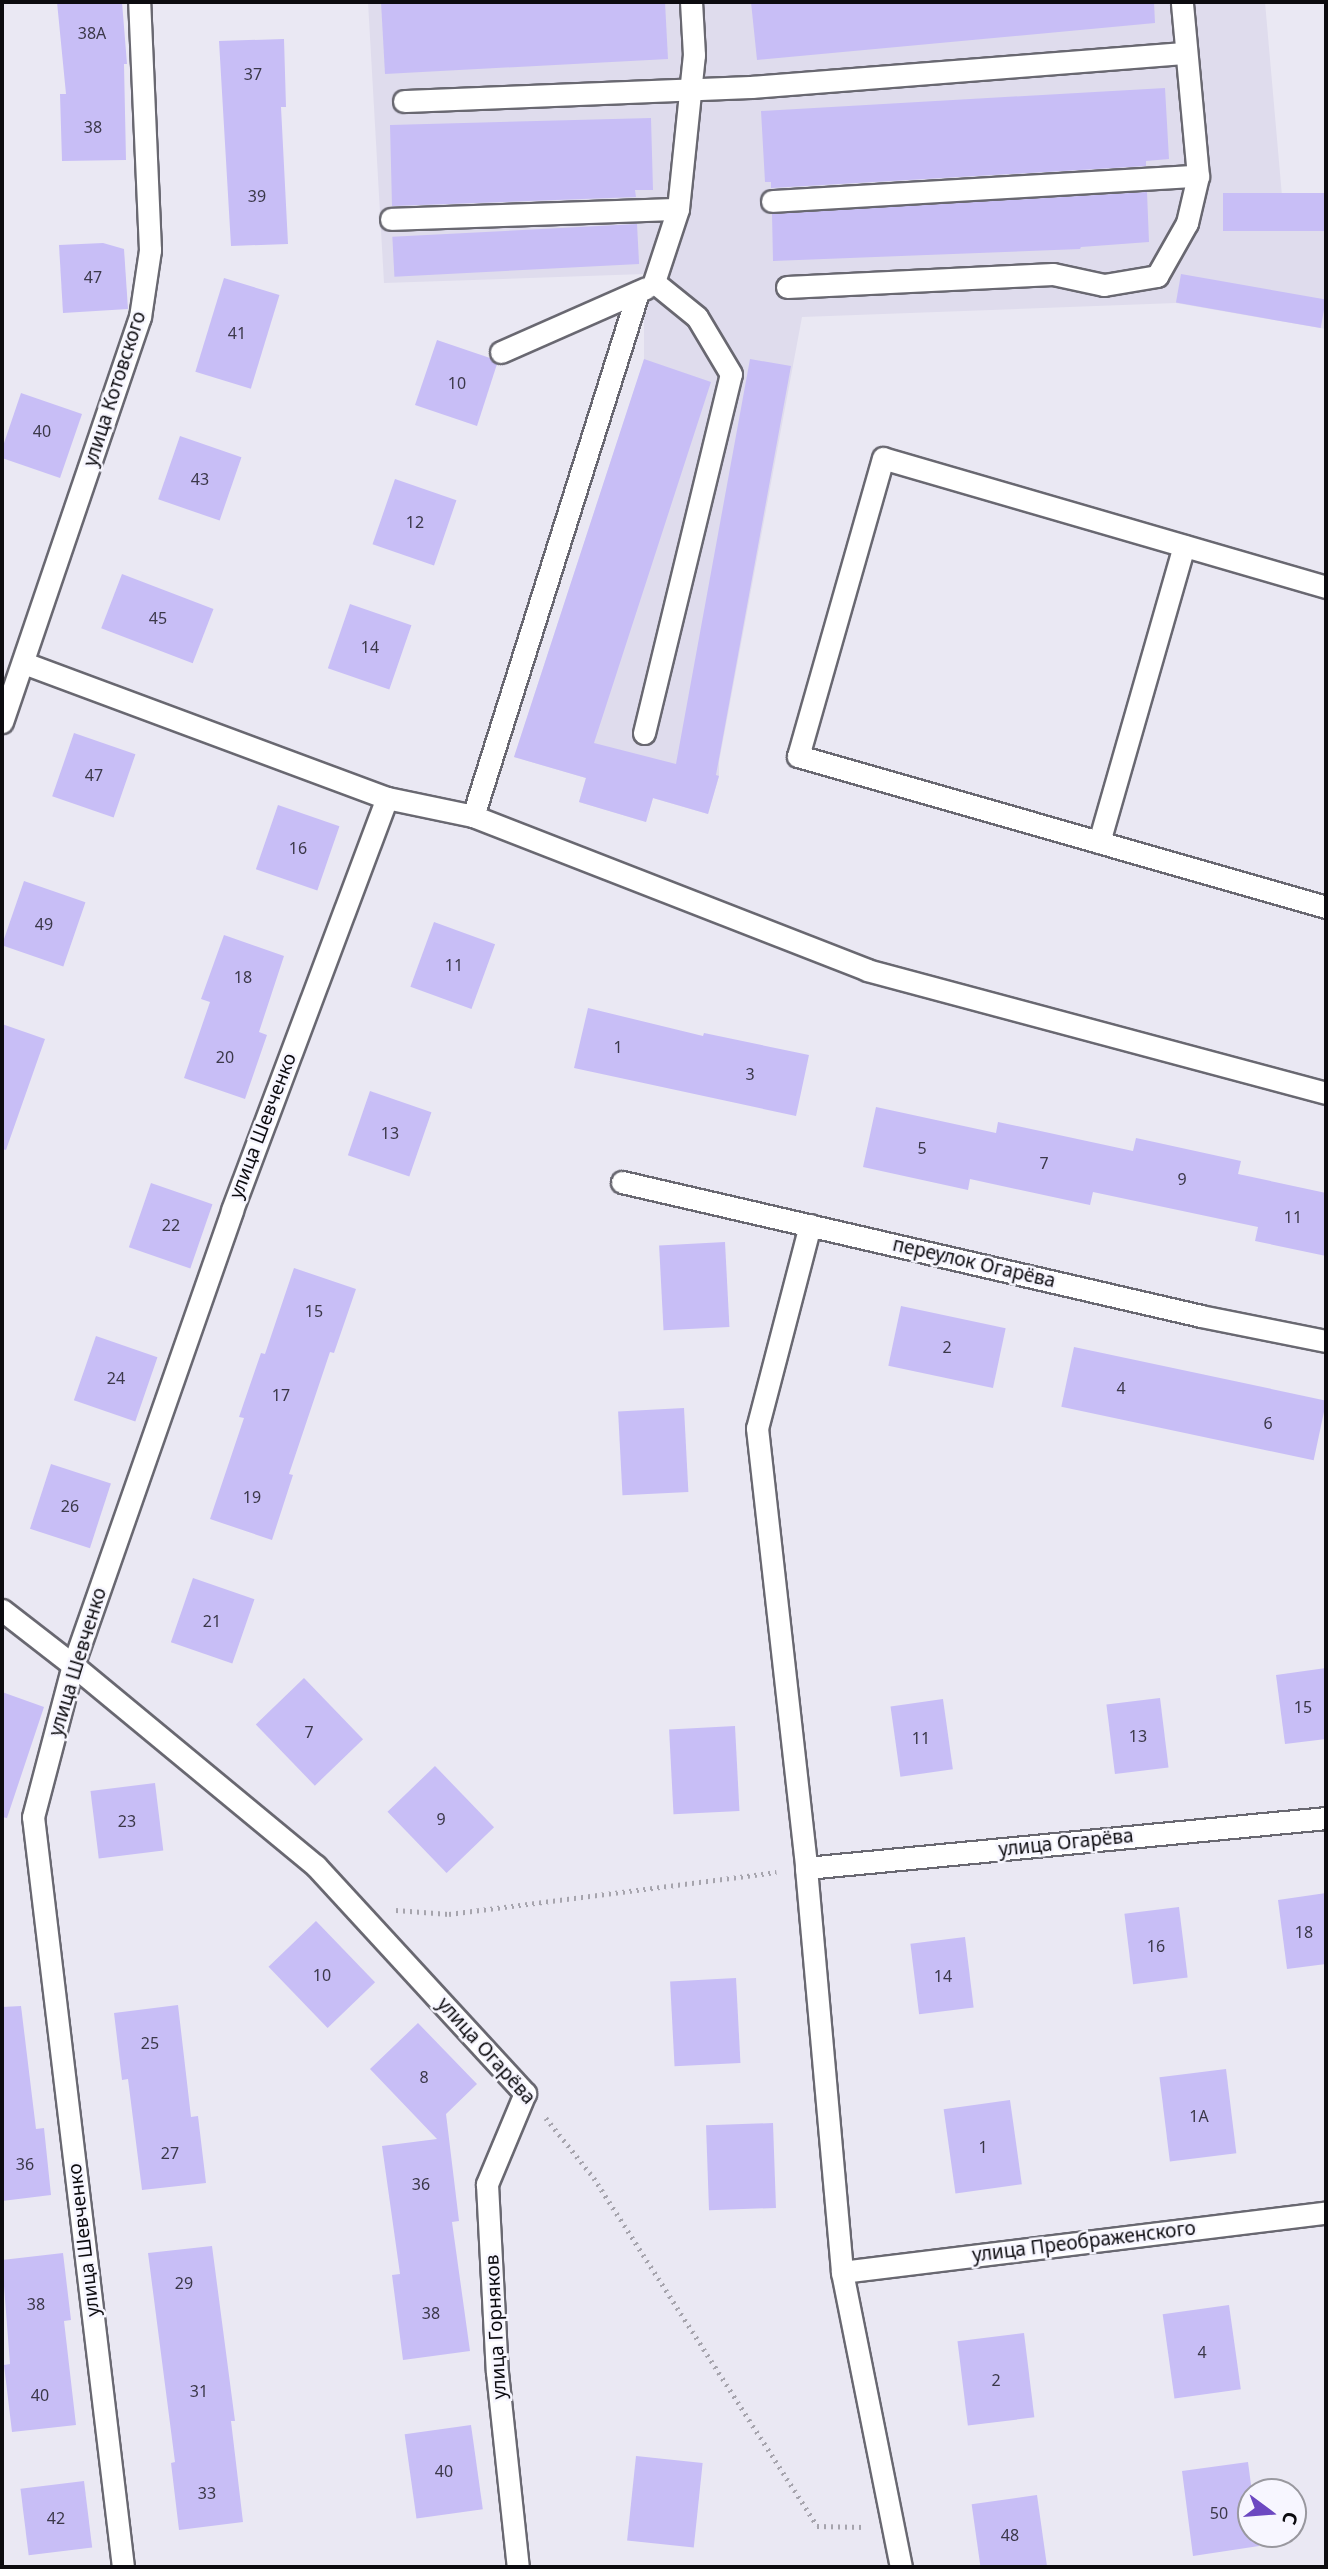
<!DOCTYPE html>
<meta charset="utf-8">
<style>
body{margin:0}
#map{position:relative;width:1328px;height:2569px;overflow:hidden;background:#eae8f3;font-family:"Noto Sans",sans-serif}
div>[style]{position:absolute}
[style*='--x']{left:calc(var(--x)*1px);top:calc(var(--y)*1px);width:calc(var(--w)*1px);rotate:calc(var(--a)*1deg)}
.built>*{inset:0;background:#dfdced}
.building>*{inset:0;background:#c8bef6;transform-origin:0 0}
.path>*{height:4.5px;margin-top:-2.25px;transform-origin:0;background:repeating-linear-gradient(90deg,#a6a4ad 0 2px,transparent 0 7px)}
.roads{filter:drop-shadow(2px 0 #696871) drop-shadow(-2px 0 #696871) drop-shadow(0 2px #696871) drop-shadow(0 -2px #696871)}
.service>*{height:21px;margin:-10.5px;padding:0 10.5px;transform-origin:10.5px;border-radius:10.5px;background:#fff}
span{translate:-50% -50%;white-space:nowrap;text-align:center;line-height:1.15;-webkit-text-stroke:5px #f7f6ff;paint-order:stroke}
.number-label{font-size:16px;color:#3b3849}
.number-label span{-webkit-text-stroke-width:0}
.street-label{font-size:19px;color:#0c0b0f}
.frame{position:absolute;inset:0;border:4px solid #0c0b0f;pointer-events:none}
.north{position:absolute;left:1237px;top:2478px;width:70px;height:70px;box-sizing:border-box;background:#f7f6ff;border:2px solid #99989f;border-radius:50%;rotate:106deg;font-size:19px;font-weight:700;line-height:28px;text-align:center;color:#0c0b0f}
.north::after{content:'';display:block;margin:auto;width:24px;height:32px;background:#6c48c1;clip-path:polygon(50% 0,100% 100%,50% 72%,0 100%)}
</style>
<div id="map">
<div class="built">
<i style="clip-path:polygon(368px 2px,1265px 2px,1282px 196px,1326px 193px,1326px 329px,1176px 303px,802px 317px,719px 762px,719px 776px,708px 814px,653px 798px,646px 822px,579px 802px,586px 778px,514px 757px,644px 360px,644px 274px,384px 283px)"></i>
</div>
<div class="building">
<i style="clip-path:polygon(57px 2px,122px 2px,127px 64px,124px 64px,126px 160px,62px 161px,60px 94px,66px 94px)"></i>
<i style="clip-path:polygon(381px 2px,665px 2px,668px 59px,385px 74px)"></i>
<i style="clip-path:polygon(751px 2px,1154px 2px,1155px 23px,757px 60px)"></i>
<i style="clip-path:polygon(284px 39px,286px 107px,281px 107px,288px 244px,231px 246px,219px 41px)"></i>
<i style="clip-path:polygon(1165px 88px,1169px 159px,1146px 161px,1146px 166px,771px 188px,771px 182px,765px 182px,761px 111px)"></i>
<i style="clip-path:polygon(651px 118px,653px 190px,635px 190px,636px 197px,392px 206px,390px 125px)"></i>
<i style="clip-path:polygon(1147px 192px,1149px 242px,1081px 247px,1080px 249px,773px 261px,772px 214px)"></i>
<i style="left:1326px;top:193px;width:38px;height:103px;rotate:90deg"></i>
<i style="left:637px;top:224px;width:40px;height:245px;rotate:87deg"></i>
<i style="clip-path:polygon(103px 243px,124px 249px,128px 309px,63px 313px,59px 245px)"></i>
<i style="left:1181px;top:274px;width:147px;height:29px;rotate:10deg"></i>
<i style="left:224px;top:278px;width:58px;height:98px;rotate:17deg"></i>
<i style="clip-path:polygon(437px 340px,490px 358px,497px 364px,477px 426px,415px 405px)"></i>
<i style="clip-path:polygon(644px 359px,711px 382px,594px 743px,676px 764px,750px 359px,791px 366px,716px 775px,719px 776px,708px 814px,653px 798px,646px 822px,579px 802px,586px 778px,514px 757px)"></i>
<i style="clip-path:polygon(21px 393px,82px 414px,60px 478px,2px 458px,2px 449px)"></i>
<i style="left:180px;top:436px;width:65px;height:67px;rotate:19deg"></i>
<i style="left:395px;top:479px;width:65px;height:69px;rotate:19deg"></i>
<i style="left:122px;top:574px;width:98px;height:58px;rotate:21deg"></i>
<i style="left:350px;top:604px;width:65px;height:68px;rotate:19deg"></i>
<i style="left:74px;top:733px;width:65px;height:67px;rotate:19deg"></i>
<i style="left:278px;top:805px;width:65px;height:68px;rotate:19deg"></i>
<i style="left:24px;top:881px;width:65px;height:68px;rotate:19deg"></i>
<i style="left:434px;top:922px;width:65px;height:69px;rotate:20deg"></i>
<i style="clip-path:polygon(224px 935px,284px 956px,259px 1032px,267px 1035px,245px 1099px,184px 1078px,210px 1002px,201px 999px)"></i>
<i style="clip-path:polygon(588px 1008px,703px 1036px,704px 1033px,809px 1055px,796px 1116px,574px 1068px)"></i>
<i style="clip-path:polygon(2px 1024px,45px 1039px,6px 1150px,2px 1149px)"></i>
<i style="left:370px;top:1091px;width:65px;height:68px;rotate:19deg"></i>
<i style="clip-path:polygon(876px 1107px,996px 1133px,998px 1122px,1133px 1151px,1136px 1138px,1241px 1161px,1238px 1174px,1326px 1193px,1326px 1256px,1255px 1241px,1258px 1227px,1093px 1192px,1090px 1205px,970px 1179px,968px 1190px,863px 1167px)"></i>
<i style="left:151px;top:1183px;width:65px;height:68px;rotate:19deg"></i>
<i style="left:725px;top:1242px;width:85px;height:66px;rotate:87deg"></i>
<i style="clip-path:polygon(294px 1268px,356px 1289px,334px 1353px,330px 1352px,289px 1474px,293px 1475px,272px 1540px,210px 1519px,244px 1418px,239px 1417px,261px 1353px,265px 1354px)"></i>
<i style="left:901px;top:1306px;width:107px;height:61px;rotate:12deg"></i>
<i style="left:96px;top:1336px;width:65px;height:68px;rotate:19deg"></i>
<i style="left:1074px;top:1347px;width:258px;height:61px;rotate:12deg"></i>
<i style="left:684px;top:1408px;width:84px;height:66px;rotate:87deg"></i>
<i style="left:51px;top:1464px;width:63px;height:68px;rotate:18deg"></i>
<i style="left:193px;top:1578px;width:65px;height:68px;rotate:19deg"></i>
<i style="clip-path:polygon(1326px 1668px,1326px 1739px,1285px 1744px,1276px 1675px)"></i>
<i style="left:304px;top:1678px;width:85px;height:67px;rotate:46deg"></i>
<i style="clip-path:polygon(2px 1692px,44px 1707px,7px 1818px,2px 1817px)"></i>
<i style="left:1160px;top:1698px;width:70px;height:54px;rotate:83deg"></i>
<i style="left:943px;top:1699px;width:71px;height:53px;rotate:82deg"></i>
<i style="left:735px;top:1726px;width:85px;height:66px;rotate:87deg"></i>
<i style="left:435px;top:1766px;width:85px;height:66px;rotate:46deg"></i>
<i style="left:155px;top:1783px;width:68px;height:65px;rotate:83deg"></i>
<i style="clip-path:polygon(1326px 1893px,1326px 1964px,1287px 1969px,1278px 1900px)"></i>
<i style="left:1179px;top:1907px;width:71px;height:55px;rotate:83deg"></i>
<i style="left:316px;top:1921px;width:85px;height:66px;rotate:46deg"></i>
<i style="left:965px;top:1937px;width:71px;height:55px;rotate:83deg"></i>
<i style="left:736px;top:1978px;width:85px;height:66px;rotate:87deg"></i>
<i style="clip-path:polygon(178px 2005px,191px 2117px,198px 2116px,206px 2183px,142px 2190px,128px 2079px,122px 2080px,114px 2013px)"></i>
<i style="clip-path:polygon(21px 2006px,36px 2129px,44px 2128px,51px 2195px,2px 2201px,2px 2007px)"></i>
<i style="clip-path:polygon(418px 2023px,477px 2084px,446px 2114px,459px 2221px,452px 2222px,470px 2351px,403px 2360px,392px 2275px,400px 2274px,382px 2146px,437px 2139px,370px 2069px)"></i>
<i style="left:1226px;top:2069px;width:85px;height:67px;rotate:83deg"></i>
<i style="left:1010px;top:2100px;width:85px;height:67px;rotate:82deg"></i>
<i style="left:773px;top:2123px;width:85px;height:67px;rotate:88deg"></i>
<i style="clip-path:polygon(212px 2246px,235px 2421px,231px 2421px,243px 2522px,179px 2530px,171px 2463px,175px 2462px,148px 2253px)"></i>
<i style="clip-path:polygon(63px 2253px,71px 2320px,64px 2321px,76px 2425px,12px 2432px,4px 2365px,10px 2364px,2px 2260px)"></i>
<i style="left:1229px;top:2305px;width:85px;height:67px;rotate:82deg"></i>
<i style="left:1024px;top:2333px;width:85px;height:67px;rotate:83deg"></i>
<i style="left:471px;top:2425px;width:85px;height:67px;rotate:82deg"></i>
<i style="left:636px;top:2456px;width:67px;height:85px;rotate:6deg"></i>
<i style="clip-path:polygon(1248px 2462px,1252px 2492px,1251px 2534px,1257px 2534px,1259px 2546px,1193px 2556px,1182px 2471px)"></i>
<i style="left:84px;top:2481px;width:67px;height:64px;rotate:83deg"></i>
<i style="left:1037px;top:2495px;width:73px;height:66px;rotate:82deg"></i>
</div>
<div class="path">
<i style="--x:396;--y:1910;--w:53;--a:4.3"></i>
<i style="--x:449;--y:1914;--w:330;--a:-7.3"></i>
<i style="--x:546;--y:2118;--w:77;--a:51.3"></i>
<i style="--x:594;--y:2178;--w:413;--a:57.3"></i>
<i style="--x:817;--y:2526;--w:47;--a:1.2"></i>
</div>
<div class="roads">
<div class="service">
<i style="--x:404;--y:101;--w:348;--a:-2.3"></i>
<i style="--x:752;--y:87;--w:435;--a:-4.5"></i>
<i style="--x:772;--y:201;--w:427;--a:-3.4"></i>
<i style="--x:391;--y:219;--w:287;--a:-2"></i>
<i style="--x:787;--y:287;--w:266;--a:-2.8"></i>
<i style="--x:1053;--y:274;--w:52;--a:12.2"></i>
<i style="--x:1104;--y:285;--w:54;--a:-9.6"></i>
<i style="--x:1157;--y:276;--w:61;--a:-60.5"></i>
<i style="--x:1187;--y:223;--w:48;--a:-76.8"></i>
<i style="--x:1198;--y:176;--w:175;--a:-95.3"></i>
<i style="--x:501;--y:352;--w:158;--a:-23.8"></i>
<i style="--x:1326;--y:587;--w:461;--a:-163.8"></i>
<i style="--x:883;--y:458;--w:310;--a:105.9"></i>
<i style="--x:798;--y:756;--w:549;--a:15.96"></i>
<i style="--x:24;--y:663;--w:387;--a:20.4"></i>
<i style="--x:387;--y:798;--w:88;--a:11.8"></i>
<i style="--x:473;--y:816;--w:423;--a:21.3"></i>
<i style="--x:867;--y:970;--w:475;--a:15"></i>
<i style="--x:2;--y:722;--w:428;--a:-71.2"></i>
<i style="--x:140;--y:317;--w:68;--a:-81.5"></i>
<i style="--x:150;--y:250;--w:248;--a:-92.5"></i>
<i style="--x:644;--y:733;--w:369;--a:-76.4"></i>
<i style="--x:731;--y:374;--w:66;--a:-120.8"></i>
<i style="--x:697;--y:317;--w:55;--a:-140.9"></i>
<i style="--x:654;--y:282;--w:77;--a:-71.8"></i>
<i style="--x:678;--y:209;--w:155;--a:-84.1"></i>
<i style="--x:694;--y:55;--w:53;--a:-93.2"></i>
<i style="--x:473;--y:816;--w:549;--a:-72.52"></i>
<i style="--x:1099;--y:842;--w:308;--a:-74"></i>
<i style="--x:622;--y:1182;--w:594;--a:13.03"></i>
<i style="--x:1201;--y:1316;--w:127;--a:11.3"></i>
<i style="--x:810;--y:1225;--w:210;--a:104.6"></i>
<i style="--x:757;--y:1428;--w:443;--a:83.6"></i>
<i style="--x:806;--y:1868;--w:406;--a:84.9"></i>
<i style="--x:842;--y:2272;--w:301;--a:78.7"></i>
<i style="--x:2;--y:1610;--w:90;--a:37.8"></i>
<i style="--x:73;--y:1665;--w:315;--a:39.6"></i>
<i style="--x:316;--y:1866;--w:309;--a:47.4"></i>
<i style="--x:525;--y:2093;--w:99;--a:112.7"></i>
<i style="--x:487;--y:2184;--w:188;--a:87"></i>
<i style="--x:497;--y:2372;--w:196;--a:83.9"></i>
<i style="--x:806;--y:1868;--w:522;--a:-5.49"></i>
<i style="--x:842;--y:2272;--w:488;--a:-7"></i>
<i style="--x:123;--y:2567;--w:755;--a:-96.84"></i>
<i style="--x:33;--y:1817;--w:157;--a:-75.3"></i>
<i style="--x:73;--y:1665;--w:482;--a:-70.7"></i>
<i style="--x:232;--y:1210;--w:440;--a:-69.4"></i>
</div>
</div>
<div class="number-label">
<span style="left:92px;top:33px">38А</span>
<span style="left:253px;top:74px">37</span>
<span style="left:93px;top:127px">38</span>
<span style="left:257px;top:196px">39</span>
<span style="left:93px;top:277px">47</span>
<span style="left:237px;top:333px">41</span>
<span style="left:457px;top:383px">10</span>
<span style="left:42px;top:431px">40</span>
<span style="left:200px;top:479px">43</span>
<span style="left:415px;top:522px">12</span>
<span style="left:158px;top:618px">45</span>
<span style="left:370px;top:647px">14</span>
<span style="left:94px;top:775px">47</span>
<span style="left:298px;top:848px">16</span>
<span style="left:44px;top:924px">49</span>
<span style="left:454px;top:965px">11</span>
<span style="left:243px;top:977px">18</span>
<span style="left:618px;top:1047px">1</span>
<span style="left:225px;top:1057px">20</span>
<span style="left:750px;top:1074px">3</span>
<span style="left:390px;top:1133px">13</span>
<span style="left:922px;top:1148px">5</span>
<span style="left:1044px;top:1163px">7</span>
<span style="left:1182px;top:1179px">9</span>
<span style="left:1293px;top:1217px">11</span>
<span style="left:171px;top:1225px">22</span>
<span style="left:314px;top:1311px">15</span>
<span style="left:947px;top:1347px">2</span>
<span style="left:116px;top:1378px">24</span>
<span style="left:1121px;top:1388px">4</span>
<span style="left:281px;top:1395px">17</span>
<span style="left:1268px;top:1423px">6</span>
<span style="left:252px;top:1497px">19</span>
<span style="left:70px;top:1506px">26</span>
<span style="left:212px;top:1621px">21</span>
<span style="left:1303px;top:1707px">15</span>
<span style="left:309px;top:1732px">7</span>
<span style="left:1138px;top:1736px">13</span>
<span style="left:921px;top:1738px">11</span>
<span style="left:441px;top:1819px">9</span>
<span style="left:127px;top:1821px">23</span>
<span style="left:1304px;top:1932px">18</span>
<span style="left:1156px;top:1946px">16</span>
<span style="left:322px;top:1975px">10</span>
<span style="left:943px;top:1976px">14</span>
<span style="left:150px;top:2043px">25</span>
<span style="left:424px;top:2077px">8</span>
<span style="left:1199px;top:2116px">1А</span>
<span style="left:983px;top:2147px">1</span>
<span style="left:170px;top:2153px">27</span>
<span style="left:25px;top:2164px">36</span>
<span style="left:421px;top:2184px">36</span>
<span style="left:184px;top:2283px">29</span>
<span style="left:36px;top:2304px">38</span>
<span style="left:431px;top:2313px">38</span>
<span style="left:1202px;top:2352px">4</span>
<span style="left:996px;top:2380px">2</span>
<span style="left:199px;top:2391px">31</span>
<span style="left:40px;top:2395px">40</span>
<span style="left:444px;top:2471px">40</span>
<span style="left:207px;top:2493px">33</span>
<span style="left:1219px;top:2513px">50</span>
<span style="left:56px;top:2518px">42</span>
<span style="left:1010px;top:2535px">48</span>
</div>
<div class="street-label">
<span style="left:115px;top:389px;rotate:-72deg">улица Котовского</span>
<span style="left:263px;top:1126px;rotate:-69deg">улица Шевченко</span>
<span style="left:974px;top:1263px;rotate:13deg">переулок Огарёва</span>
<span style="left:78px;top:1662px;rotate:-73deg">улица Шевченко</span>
<span style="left:1066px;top:1843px;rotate:-6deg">улица Огарёва</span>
<span style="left:486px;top:2051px;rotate:48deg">улица Огарёва</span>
<span style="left:84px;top:2240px;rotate:-97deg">улица Шевченко</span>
<span style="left:1084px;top:2242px;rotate:-7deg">улица Преображенского</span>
<span style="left:496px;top:2327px;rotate:-93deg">улица Горняков</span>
</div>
<div class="frame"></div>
<div class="north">С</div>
</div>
